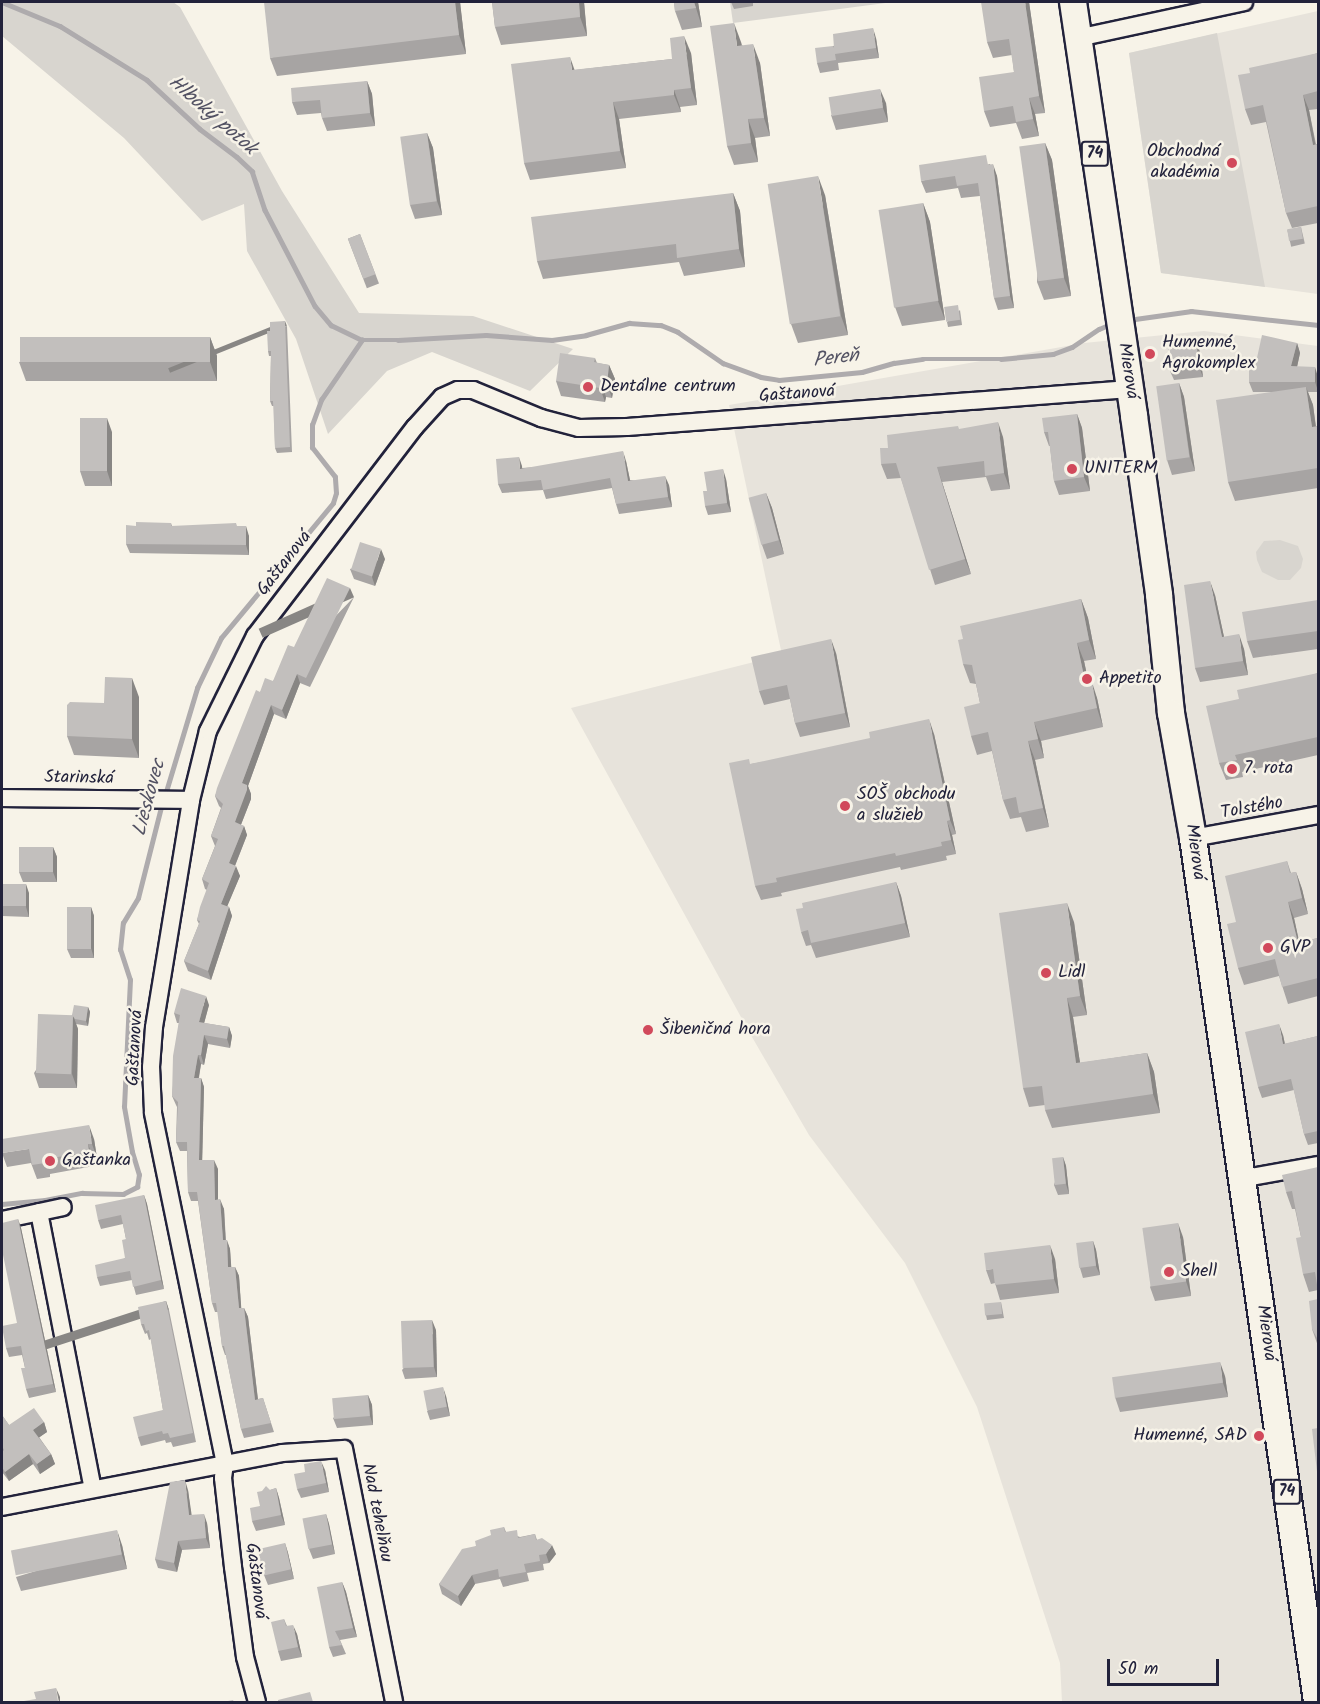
<!DOCTYPE html>
<meta charset="utf-8">
<style>
body{margin:0}
#map{position:relative;width:1320px;height:1704px;overflow:hidden;background:#f7f3e8;font-family:Kalam,sans-serif}
div>[style]{position:absolute}
[style*='--x']{left:calc(var(--x)*1px);top:calc(var(--y)*1px);width:calc(var(--w)*1px);rotate:calc(var(--a)*1deg)}
.built>*{inset:0;background:#e7e3db}
.green>*{inset:0;background:#d8d5cf}
.stream>*{height:4.5px;margin:-2.25px;padding:0 2.25px;transform-origin:2.25px;border-radius:2.25px;background:#aeabad}
.roads{filter:drop-shadow(2px 0 #22223b) drop-shadow(-2px 0 #22223b) drop-shadow(0 2px #22223b) drop-shadow(0 -2px #22223b)}
.minor>*{height:16px;margin:-8px;padding:0 8px;transform-origin:8px;border-radius:8px;background:#f7f3e8}
.primary>*{height:26px;margin:-13px;padding:0 13px;transform-origin:13px;border-radius:13px;background:#f7f3e8}
.wall>*{inset:0;background:#a7a4a3;transform-origin:0 0}
.shaded-wall>*{inset:0;background:#888684;transform-origin:0 0}
.building>*{inset:0;background:#c2bfbd;transform-origin:0 0}
.dots>*{width:16px;height:16px;translate:-50% -50%;box-sizing:border-box;border:3px solid #f7f3e8;border-radius:50%}
span{translate:-50% -50%;white-space:nowrap;text-align:center;line-height:1.15;-webkit-text-stroke:5px #f7f3e8;paint-order:stroke}
.shield-label span{padding:2px 4px;background:#f7f3e8;border:2px solid;border-radius:4px;-webkit-text-stroke-width:0}
.shield-label{font-size:16px;color:#22223b;font-weight:700}
.poi-label{font-size:18px;color:#22223b}
.right{translate:-100% -50%;text-align:right}
.left{translate:0 -50%;text-align:left}
.street-label{font-size:18px;color:#22223b}
.water-label{font-size:20px;color:#535263;font-style:italic}
.frame{position:absolute;inset:0;border:3px solid #22223b;pointer-events:none}
.scale{position:absolute;left:1107px;top:1659px;width:112px;height:27px;box-sizing:border-box;border:3px solid #22223b;border-top:0;padding-left:8px;font-size:18px;line-height:21px;white-space:nowrap;color:#22223b;-webkit-text-stroke:4px #f7f3e8;paint-order:stroke}
</style>
<div id="map">
<div class="built">
<i style="clip-path:polygon(1318px 11px,1318px 294px,1161px 273px,1129px 53px)"></i>
<i style="clip-path:polygon(1204px 331px,1318px 346px,1318px 1702px,1062px 1702px,1060px 1663px,977px 1407px,905px 1263px,809px 1135px,752px 1037px,571px 708px,782px 655px,729px 405px,1084px 343px)"></i>
</div>
<div class="green">
<i style="clip-path:polygon(2px 2px,173px 2px,180px 7px,282px 191px,359px 313px,473px 316px,573px 349px,530px 391px,432px 352px,387px 371px,328px 434px,296px 339px,247px 251px,244px 204px,202px 221px,124px 138px,2px 36px)"></i>
<i style="clip-path:polygon(730px 2px,893px 2px,733px 23px)"></i>
<i style="clip-path:polygon(1217px 33px,1265px 287px,1161px 273px,1129px 53px)"></i>
<i style="clip-path:polygon(1280px 540px,1298px 546px,1303px 559px,1301px 568px,1290px 580px,1278px 580px,1262px 572px,1257px 560px,1256px 552px,1264px 541px)"></i>
</div>
<div class="stream">
<i style="--x:2;--y:2;--w:63;--a:22.5"></i>
<i style="--x:60;--y:26;--w:102;--a:31.8"></i>
<i style="--x:147;--y:80;--w:72;--a:42.8"></i>
<i style="--x:200;--y:129;--w:46;--a:37.1"></i>
<i style="--x:237;--y:157;--w:21;--a:43"></i>
<i style="--x:252;--y:171;--w:41;--a:71.6"></i>
<i style="--x:265;--y:210;--w:108;--a:62.5"></i>
<i style="--x:315;--y:306;--w:25;--a:50"></i>
<i style="--x:331;--y:325;--w:34;--a:26"></i>
<i style="--x:362;--y:340;--w:36;--a:0"></i>
<i style="--x:398;--y:340;--w:88;--a:-3.3"></i>
<i style="--x:486;--y:335;--w:66;--a:4.3"></i>
<i style="--x:552;--y:340;--w:34;--a:-8"></i>
<i style="--x:586;--y:335;--w:45;--a:-15.6"></i>
<i style="--x:629;--y:323;--w:32;--a:4"></i>
<i style="--x:661;--y:325;--w:18;--a:22"></i>
<i style="--x:678;--y:332;--w:55;--a:34.6"></i>
<i style="--x:723;--y:363;--w:40;--a:20.2"></i>
<i style="--x:761;--y:377;--w:18;--a:9"></i>
<i style="--x:779;--y:380;--w:83;--a:-5.5"></i>
<i style="--x:862;--y:372;--w:33;--a:-16"></i>
<i style="--x:894;--y:363;--w:29;--a:-8"></i>
<i style="--x:923;--y:359;--w:78;--a:0"></i>
<i style="--x:1001;--y:359;--w:52;--a:-5.5"></i>
<i style="--x:1053;--y:354;--w:20;--a:-20"></i>
<i style="--x:1072;--y:347;--w:32;--a:-34"></i>
<i style="--x:1099;--y:329;--w:13;--a:-23"></i>
<i style="--x:1128;--y:320;--w:64;--a:-8.1"></i>
<i style="--x:1191;--y:311;--w:128;--a:6.3"></i>
<i style="--x:165;--y:795;--w:112;--a:-73.3"></i>
<i style="--x:197;--y:688;--w:55;--a:-64.4"></i>
<i style="--x:221;--y:638;--w:175;--a:-50.3"></i>
<i style="--x:333;--y:503;--w:10;--a:-73"></i>
<i style="--x:336;--y:493;--w:16;--a:-94"></i>
<i style="--x:335;--y:477;--w:37;--a:-128"></i>
<i style="--x:312;--y:448;--w:23;--a:-90"></i>
<i style="--x:312;--y:425;--w:27;--a:-70"></i>
<i style="--x:321;--y:400;--w:73;--a:-55.7"></i>
<i style="--x:2;--y:1204;--w:43;--a:-5.3"></i>
<i style="--x:45;--y:1200;--w:38;--a:-11"></i>
<i style="--x:82;--y:1193;--w:41;--a:1.4"></i>
<i style="--x:123;--y:1194;--w:16;--a:-27"></i>
<i style="--x:137;--y:1187;--w:12;--a:-81"></i>
<i style="--x:139;--y:1175;--w:24;--a:-107"></i>
<i style="--x:132;--y:1152;--w:46;--a:-100.1"></i>
<i style="--x:124;--y:1107;--w:127;--a:-87.3"></i>
<i style="--x:130;--y:980;--w:32;--a:-108"></i>
<i style="--x:120;--y:950;--w:27;--a:-84"></i>
<i style="--x:123;--y:923;--w:29;--a:-59"></i>
<i style="--x:138;--y:898;--w:98;--a:-75.8"></i>
</div>
<div class="roads">
<div class="minor">
<i style="--x:1078;--y:38;--w:170;--a:-12.2"></i>
<i style="--x:2;--y:798;--w:189;--a:0.6"></i>
<i style="--x:1193;--y:838;--w:127;--a:-10.4"></i>
<i style="--x:1240;--y:1179;--w:79;--a:-10.2"></i>
<i style="--x:39;--y:1212;--w:282;--a:79"></i>
<i style="--x:2;--y:1220;--w:62;--a:-12"></i>
<i style="--x:2;--y:1507;--w:285;--a:-10.9"></i>
<i style="--x:282;--y:1453;--w:62;--a:-3.7"></i>
<i style="--x:344;--y:1449;--w:258;--a:78.8"></i>
<i style="--x:257;--y:1702;--w:47;--a:-104.9"></i>
<i style="--x:245;--y:1657;--w:91;--a:-97.6"></i>
<i style="--x:233;--y:1567;--w:90;--a:-96.4"></i>
<i style="--x:223;--y:1478;--w:14;--a:-82"></i>
<i style="--x:225;--y:1464;--w:359;--a:-101.6"></i>
<i style="--x:153;--y:1112;--w:45;--a:-92.5"></i>
<i style="--x:151;--y:1067;--w:40;--a:-85.7"></i>
<i style="--x:154;--y:1027;--w:230;--a:-80.7"></i>
<i style="--x:191;--y:800;--w:71;--a:-76.2"></i>
<i style="--x:208;--y:731;--w:106;--a:-63.7"></i>
<i style="--x:255;--y:636;--w:263;--a:-52.6"></i>
<i style="--x:415;--y:427;--w:40;--a:-48"></i>
<i style="--x:442;--y:397;--w:17;--a:-24"></i>
<i style="--x:458;--y:390;--w:15;--a:0"></i>
<i style="--x:473;--y:390;--w:74;--a:22.4"></i>
<i style="--x:541;--y:418;--w:39;--a:15"></i>
<i style="--x:579;--y:428;--w:48;--a:-1.2"></i>
<i style="--x:627;--y:427;--w:504;--a:-4.32"></i>
</div>
<div class="primary">
<i style="--x:1073;--y:2;--w:418;--a:81.6"></i>
<i style="--x:1134;--y:416;--w:181;--a:82"></i>
<i style="--x:1159;--y:595;--w:119;--a:84.2"></i>
<i style="--x:1171;--y:713;--w:127;--a:80"></i>
<i style="--x:1193;--y:838;--w:873;--a:81.83"></i>
</div>
</div>
<div class="wall">
<i style="clip-path:polygon(460px 2px,466px 54px,277px 76px,270px 58px)"></i>
<i style="clip-path:polygon(492px 2px,584px 2px,587px 36px,501px 45px,495px 27px)"></i>
<i style="clip-path:polygon(674px 2px,698px 2px,702px 27px,682px 30px,675px 11px)"></i>
<i style="clip-path:polygon(731px 2px,753px 2px,753px 6px,734px 9px)"></i>
<i style="clip-path:polygon(1029px 2px,1045px 113px,1035px 114px,1039px 136px,1022px 139px,1016px 123px,990px 127px,984px 111px,1014px 72px,1012px 55px,993px 58px,987px 42px)"></i>
<i style="clip-path:polygon(876px 38px,879px 58px,838px 63px,839px 70px,820px 73px,817px 63px,833px 46px)"></i>
<i style="clip-path:polygon(741px 42px,742px 45px,760px 63px,770px 136px,755px 138px,758px 162px,734px 165px,727px 146px)"></i>
<i style="clip-path:polygon(691px 53px,697px 105px,680px 107px,681px 112px,619px 119px,626px 168px,530px 180px,524px 163px,575px 70px,672px 59px)"></i>
<i style="clip-path:polygon(1318px 53px,1318px 109px,1309px 110px,1316px 144px,1318px 144px,1318px 223px,1292px 228px,1286px 213px,1266px 122px,1251px 125px,1245px 109px,1250px 73px)"></i>
<i style="clip-path:polygon(367px 81px,372px 94px,375px 126px,327px 131px,322px 118px,321px 113px,297px 115px,292px 102px)"></i>
<i style="clip-path:polygon(886px 103px,888px 122px,836px 130px,831px 115px)"></i>
<i style="clip-path:polygon(427px 133px,433px 148px,442px 215px,415px 219px,410px 205px)"></i>
<i style="clip-path:polygon(1045px 143px,1052px 160px,1071px 296px,1044px 300px,1037px 282px)"></i>
<i style="clip-path:polygon(990px 164px,997px 176px,1014px 308px,998px 310px,994px 298px,980px 196px,961px 198px,958px 188px,926px 193px,921px 181px)"></i>
<i style="clip-path:polygon(733px 193px,740px 211px,745px 267px,684px 276px,679px 262px,543px 279px,537px 261px)"></i>
<i style="clip-path:polygon(825px 195px,848px 335px,798px 343px,791px 324px)"></i>
<i style="clip-path:polygon(923px 203px,930px 222px,945px 320px,902px 326px,895px 307px)"></i>
<i style="left:1301px;top:227px;width:17px;height:14px;rotate:77deg"></i>
<i style="left:360px;top:234px;width:53px;height:13px;rotate:69deg"></i>
<i style="clip-path:polygon(960px 310px,962px 325px,948px 327px,947px 322px)"></i>
<i style="clip-path:polygon(287px 326px,292px 452px,277px 453px,275px 448px,274px 406px,272px 406px,270px 401px,271px 356px,269px 356px,268px 351px,270px 331px)"></i>
<i style="clip-path:polygon(210px 337px,217px 356px,217px 381px,26px 381px,19px 362px)"></i>
<i style="clip-path:polygon(1297px 343px,1300px 353px,1297px 367px,1318px 377px,1318px 392px,1308px 392px,1313px 405px,1316px 426px,1318px 426px,1318px 488px,1235px 501px,1228px 482px,1271px 392px,1253px 392px,1249px 382px,1255px 367px)"></i>
<i style="clip-path:polygon(1199px 348px,1203px 377px,1174px 380px,1170px 371px)"></i>
<i style="clip-path:polygon(595px 358px,597px 363px,609px 365px,615px 379px,612px 398px,606px 397px,605px 402px,561px 396px,556px 381px)"></i>
<i style="clip-path:polygon(1179px 383px,1184px 397px,1195px 471px,1172px 475px,1167px 460px)"></i>
<i style="clip-path:polygon(1077px 414px,1082px 428px,1090px 491px,1059px 495px,1054px 481px,1050px 446px,1049px 446px,1044px 432px)"></i>
<i style="clip-path:polygon(959px 429px,1003px 437px,1010px 489px,991px 491px,986px 477px,942px 482px,971px 574px,935px 585px,901px 478px,887px 479px,881px 464px,888px 448px)"></i>
<i style="clip-path:polygon(112px 432px,112px 486px,85px 486px,80px 471px)"></i>
<i style="clip-path:polygon(626px 461px,630px 480px,669px 485px,672px 507px,619px 514px,616px 504px,612px 488px,546px 499px,543px 490px,502px 493px,498px 484px,522px 466px,522px 468px)"></i>
<i style="clip-path:polygon(726px 479px,731px 512px,708px 515px,705px 506px,707px 491px)"></i>
<i style="clip-path:polygon(766px 493px,772px 508px,784px 554px,767px 559px,762px 545px)"></i>
<i style="clip-path:polygon(171px 523px,172px 526px,238px 526px,249px 536px,249px 555px,130px 553px,126px 544px,136px 526px)"></i>
<i style="clip-path:polygon(385px 559px,375px 586px,354px 579px,350px 569px)"></i>
<i style="clip-path:polygon(1215px 595px,1224px 637px,1244px 649px,1248px 675px,1200px 682px,1195px 668px)"></i>
<i style="clip-path:polygon(354px 597px,310px 687px,300px 683px,286px 719px,274px 714px,248px 786px,251px 794px,251px 799px,241px 825px,244px 826px,247px 835px,235px 866px,240px 876px,227px 906px,229px 907px,232px 916px,211px 980px,188px 971px,184px 961px,199px 924px,197px 920px,207px 890px,205px 889px,202px 879px,215px 846px,211px 836px,221px 808px,219px 806px,215px 796px,260px 692px,273px 681px)"></i>
<i style="clip-path:polygon(1081px 599px,1088px 618px,1096px 659px,1084px 661px,1088px 680px,1097px 698px,1103px 727px,1041px 741px,1044px 758px,1035px 760px,1049px 827px,1026px 832px,1021px 817px,1010px 819px,1003px 800px,992px 751px,977px 755px,971px 736px,980px 703px,976px 684px,970px 683px,963px 664px,963px 639px)"></i>
<i style="clip-path:polygon(1318px 600px,1318px 649px,1253px 658px,1247px 641px)"></i>
<i style="clip-path:polygon(836px 653px,850px 727px,800px 737px,795px 723px,790px 699px,764px 705px,759px 691px)"></i>
<i style="clip-path:polygon(1318px 673px,1318px 755px,1242px 772px,1243px 777px,1226px 780px,1219px 763px,1239px 699px)"></i>
<i style="clip-path:polygon(139px 697px,139px 758px,74px 755px,67px 736px,104px 703px)"></i>
<i style="clip-path:polygon(934px 734px,956px 834px,952px 835px,956px 854px,946px 856px,947px 860px,901px 870px,900px 867px,781px 893px,782px 896px,761px 900px,755px 886px,751px 764px)"></i>
<i style="clip-path:polygon(53px 847px,57px 857px,57px 882px,23px 882px,19px 872px)"></i>
<i style="clip-path:polygon(1287px 861px,1291px 873px,1296px 872px,1302px 889px,1308px 914px,1294px 918px,1299px 942px,1318px 938px,1318px 996px,1288px 1004px,1279px 976px,1244px 985px,1238px 968px,1236px 922px)"></i>
<i style="clip-path:polygon(896px 882px,901px 896px,910px 937px,816px 958px,811px 945px,806px 946px,801px 932px)"></i>
<i style="clip-path:polygon(2px 884px,29px 893px,29px 917px,2px 916px)"></i>
<i style="clip-path:polygon(91px 907px,94px 916px,94px 958px,71px 958px,67px 949px)"></i>
<i style="clip-path:polygon(1074px 922px,1087px 1015px,1073px 1017px,1080px 1063px,1147px 1053px,1154px 1072px,1160px 1113px,1052px 1128px,1045px 1110px,1045px 1105px,1029px 1107px,1023px 1088px)"></i>
<i style="clip-path:polygon(209px 1005px,204px 1023px,229px 1027px,232px 1036px,230px 1048px,208px 1044px,204px 1065px,201px 1064px,199px 1078px,201px 1078px,204px 1087px,202px 1160px,218px 1169px,218px 1200px,224px 1209px,226px 1240px,230px 1249px,231px 1267px,235px 1267px,239px 1276px,241px 1308px,244px 1308px,248px 1317px,258px 1399px,263px 1398px,274px 1432px,244px 1438px,241px 1429px,226px 1355px,225px 1355px,222px 1346px,218px 1312px,215px 1312px,212px 1303px,198px 1201px,191px 1201px,188px 1192px,187px 1151px,180px 1151px,176px 1142px,177px 1107px,176px 1105px,172px 1096px,179px 1023px,177px 1023px,174px 1013px)"></i>
<i style="clip-path:polygon(88px 1007px,90px 1012px,88px 1026px,76px 1024px,78px 1029px,77px 1088px,39px 1088px,34px 1073px,72px 1015px)"></i>
<i style="clip-path:polygon(1283px 1035px,1285px 1044px,1318px 1036px,1318px 1143px,1308px 1145px,1304px 1134px,1294px 1090px,1262px 1098px,1258px 1087px)"></i>
<i style="clip-path:polygon(94px 1139px,97px 1158px,93px 1158px,94px 1166px,50px 1174px,50px 1177px,37px 1179px,31px 1163px,7px 1167px,2px 1153px)"></i>
<i style="clip-path:polygon(1063px 1157px,1066px 1166px,1069px 1194px,1058px 1195px,1054px 1185px)"></i>
<i style="clip-path:polygon(1318px 1167px,1318px 1290px,1309px 1292px,1303px 1274px,1301px 1237px,1295px 1209px,1292px 1209px,1286px 1192px)"></i>
<i style="clip-path:polygon(144px 1195px,147px 1204px,164px 1289px,136px 1295px,132px 1280px,100px 1286px,97px 1277px,125px 1258px,126px 1239px,123px 1224px,101px 1229px,98px 1220px)"></i>
<i style="clip-path:polygon(18px 1219px,21px 1228px,56px 1392px,29px 1398px,26px 1389px,25px 1368px,22px 1355px,9px 1357px,6px 1348px,17px 1323px)"></i>
<i style="clip-path:polygon(1183px 1237px,1191px 1296px,1155px 1301px,1150px 1287px)"></i>
<i style="clip-path:polygon(1093px 1241px,1096px 1250px,1100px 1275px,1083px 1278px,1080px 1268px)"></i>
<i style="clip-path:polygon(1055px 1259px,1059px 1293px,1000px 1300px,995px 1283px,991px 1284px,986px 1270px)"></i>
<i style="clip-path:polygon(1318px 1299px,1318px 1346px,1312px 1329px)"></i>
<i style="clip-path:polygon(166px 1301px,169px 1310px,196px 1442px,173px 1447px,171px 1442px,166px 1443px,165px 1440px,141px 1446px,138px 1437px,163px 1410px,151px 1339px,149px 1340px,147px 1333px,145px 1334px,141px 1324px)"></i>
<i style="clip-path:polygon(1001px 1302px,1002px 1307px,1004px 1318px,987px 1320px,986px 1315px)"></i>
<i style="clip-path:polygon(436px 1330px,437px 1377px,405px 1379px,402px 1370px)"></i>
<i style="clip-path:polygon(1225px 1376px,1228px 1397px,1120px 1412px,1115px 1397px)"></i>
<i style="clip-path:polygon(368px 1395px,372px 1405px,373px 1425px,337px 1428px,333px 1418px)"></i>
<i style="clip-path:polygon(446px 1396px,450px 1416px,430px 1420px,427px 1411px)"></i>
<i style="clip-path:polygon(2px 1415px,9px 1425px,44px 1422px,47px 1432px,39px 1437px,51px 1454px,55px 1464px,40px 1474px,33px 1464px,9px 1481px,2px 1472px)"></i>
<i style="clip-path:polygon(325px 1470px,329px 1492px,301px 1498px,297px 1489px)"></i>
<i style="clip-path:polygon(276px 1488px,279px 1498px,285px 1525px,256px 1531px,252px 1521px,260px 1506px,270px 1490px)"></i>
<i style="clip-path:polygon(188px 1490px,191px 1515px,207px 1523px,210px 1548px,182px 1550px,177px 1572px,158px 1568px,155px 1559px)"></i>
<i style="clip-path:polygon(326px 1514px,329px 1524px,335px 1554px,313px 1559px,309px 1549px)"></i>
<i style="clip-path:polygon(504px 1527px,506px 1532px,520px 1537px,535px 1534px,537px 1540px,556px 1554px,549px 1563px,543px 1564px,544px 1570px,527px 1573px,529px 1581px,503px 1587px,500px 1579px,475px 1584px,461px 1606px,442px 1594px,439px 1584px,476px 1546px)"></i>
<i style="clip-path:polygon(285px 1543px,288px 1553px,294px 1579px,268px 1585px,264px 1575px)"></i>
<i style="clip-path:polygon(122px 1545px,127px 1569px,21px 1591px,16px 1577px)"></i>
<i style="clip-path:polygon(342px 1582px,346px 1592px,357px 1637px,340px 1640px,346px 1654px,333px 1657px,329px 1647px)"></i>
<i style="clip-path:polygon(284px 1619px,287px 1626px,297px 1634px,302px 1657px,281px 1661px,278px 1651px)"></i>
</div>
<div class="shaded-wall">
<i style="clip-path:polygon(455px 2px,460px 2px,466px 54px,459px 35px)"></i>
<i style="clip-path:polygon(579px 2px,584px 2px,587px 36px,580px 17px)"></i>
<i style="clip-path:polygon(694px 2px,698px 2px,702px 27px,696px 8px)"></i>
<i style="clip-path:polygon(1025px 2px,1029px 2px,1045px 113px,1039px 96px)"></i>
<i style="clip-path:polygon(734px 23px,741px 42px,744px 65px,737px 46px)"></i>
<i style="clip-path:polygon(873px 28px,876px 38px,879px 58px,876px 48px)"></i>
<i style="clip-path:polygon(684px 36px,691px 53px,697px 105px,691px 88px)"></i>
<i style="clip-path:polygon(753px 44px,760px 63px,770px 136px,764px 118px)"></i>
<i style="clip-path:polygon(570px 57px,576px 74px,572px 70px)"></i>
<i style="clip-path:polygon(367px 81px,372px 94px,375px 126px,370px 113px)"></i>
<i style="clip-path:polygon(880px 89px,886px 103px,888px 122px,883px 108px)"></i>
<i style="clip-path:polygon(674px 90px,680px 107px,681px 112px,674px 95px)"></i>
<i style="clip-path:polygon(1303px 95px,1309px 110px,1318px 159px,1313px 145px)"></i>
<i style="clip-path:polygon(1029px 98px,1035px 114px,1039px 136px,1033px 119px)"></i>
<i style="clip-path:polygon(613px 102px,619px 119px,626px 168px,620px 151px)"></i>
<i style="clip-path:polygon(748px 119px,755px 138px,758px 162px,751px 143px)"></i>
<i style="clip-path:polygon(427px 133px,433px 148px,442px 215px,437px 201px)"></i>
<i style="clip-path:polygon(1045px 143px,1052px 160px,1071px 296px,1064px 278px)"></i>
<i style="clip-path:polygon(993px 164px,997px 176px,1014px 308px,1010px 296px)"></i>
<i style="clip-path:polygon(818px 176px,825px 195px,848px 335px,841px 316px)"></i>
<i style="clip-path:polygon(733px 193px,740px 211px,745px 267px,739px 249px)"></i>
<i style="clip-path:polygon(923px 203px,930px 222px,945px 320px,938px 301px)"></i>
<i style="left:285px;top:321px;width:5px;height:126px;rotate:68deg"></i>
<i style="clip-path:polygon(210px 337px,217px 356px,217px 381px,210px 362px)"></i>
<i style="clip-path:polygon(1196px 339px,1199px 348px,1203px 377px,1199px 367px)"></i>
<i style="clip-path:polygon(1297px 343px,1300px 353px,1295px 376px,1291px 366px)"></i>
<i style="clip-path:polygon(609px 365px,615px 379px,612px 398px,607px 384px)"></i>
<i style="clip-path:polygon(1315px 367px,1318px 377px,1318px 391px,1315px 382px)"></i>
<i style="clip-path:polygon(601px 383px,606px 397px,605px 402px,600px 388px)"></i>
<i style="clip-path:polygon(1179px 383px,1184px 397px,1195px 471px,1190px 457px)"></i>
<i style="clip-path:polygon(1306px 387px,1313px 405px,1318px 445px,1312px 427px)"></i>
<i style="clip-path:polygon(1077px 414px,1082px 428px,1090px 491px,1084px 477px)"></i>
<i style="clip-path:polygon(107px 418px,112px 432px,112px 486px,107px 471px)"></i>
<i style="clip-path:polygon(998px 422px,1003px 437px,1010px 489px,1004px 473px)"></i>
<i style="clip-path:polygon(623px 451px,626px 461px,632px 490px,628px 481px)"></i>
<i style="clip-path:polygon(519px 457px,522px 466px,523px 478px,520px 469px)"></i>
<i style="clip-path:polygon(937px 467px,942px 482px,971px 574px,965px 559px)"></i>
<i style="clip-path:polygon(723px 469px,726px 479px,731px 512px,727px 503px)"></i>
<i style="clip-path:polygon(665px 476px,669px 485px,672px 507px,668px 497px)"></i>
<i style="clip-path:polygon(766px 493px,772px 508px,784px 554px,779px 540px)"></i>
<i style="clip-path:polygon(246px 526px,249px 536px,249px 555px,246px 545px)"></i>
<i style="clip-path:polygon(381px 549px,385px 559px,375px 586px,372px 577px)"></i>
<i style="clip-path:polygon(1210px 581px,1215px 595px,1227px 651px,1222px 637px)"></i>
<i style="left:350px;top:588px;width:10px;height:100px;rotate:66deg"></i>
<i style="clip-path:polygon(1081px 599px,1088px 618px,1096px 659px,1089px 640px)"></i>
<i style="clip-path:polygon(1239px 634px,1244px 649px,1248px 675px,1243px 661px)"></i>
<i style="clip-path:polygon(831px 639px,836px 653px,850px 727px,845px 713px)"></i>
<i style="clip-path:polygon(1077px 643px,1084px 661px,1092px 699px,1085px 681px)"></i>
<i style="clip-path:polygon(2px 673px,3px 678px,2px 719px)"></i>
<i style="clip-path:polygon(297px 674px,300px 683px,286px 719px,282px 710px)"></i>
<i style="clip-path:polygon(132px 678px,139px 697px,139px 758px,132px 739px)"></i>
<i style="clip-path:polygon(1091px 679px,1097px 698px,1103px 727px,1097px 708px)"></i>
<i style="clip-path:polygon(271px 705px,274px 714px,248px 786px,251px 794px,251px 799px,238px 832px,235px 822px,242px 783px)"></i>
<i style="clip-path:polygon(929px 719px,934px 734px,956px 834px,950px 820px)"></i>
<i style="clip-path:polygon(1034px 722px,1041px 741px,1044px 758px,1038px 739px)"></i>
<i style="clip-path:polygon(1028px 741px,1035px 760px,1049px 827px,1043px 808px)"></i>
<i style="clip-path:polygon(947px 821px,952px 835px,956px 854px,951px 840px)"></i>
<i style="clip-path:polygon(244px 826px,247px 835px,232px 873px,229px 863px)"></i>
<i style="clip-path:polygon(53px 847px,57px 857px,57px 882px,53px 872px)"></i>
<i style="clip-path:polygon(236px 866px,240px 876px,224px 914px,221px 904px)"></i>
<i style="clip-path:polygon(1296px 872px,1302px 889px,1308px 914px,1302px 898px)"></i>
<i style="clip-path:polygon(896px 882px,901px 896px,910px 937px,905px 923px)"></i>
<i style="clip-path:polygon(26px 884px,29px 893px,29px 917px,26px 907px)"></i>
<i style="clip-path:polygon(1288px 902px,1294px 918px,1303px 959px,1298px 943px)"></i>
<i style="clip-path:polygon(1067px 903px,1074px 922px,1087px 1015px,1080px 996px)"></i>
<i style="clip-path:polygon(91px 907px,94px 916px,94px 958px,91px 948px)"></i>
<i style="clip-path:polygon(229px 907px,232px 916px,211px 980px,208px 971px)"></i>
<i style="clip-path:polygon(206px 996px,209px 1005px,202px 1031px,199px 1022px)"></i>
<i style="clip-path:polygon(1067px 998px,1073px 1017px,1083px 1082px,1076px 1063px)"></i>
<i style="clip-path:polygon(88px 1007px,90px 1012px,88px 1026px,86px 1021px)"></i>
<i style="clip-path:polygon(73px 1015px,78px 1029px,77px 1088px,72px 1074px)"></i>
<i style="clip-path:polygon(1279px 1024px,1283px 1035px,1287px 1055px,1283px 1044px)"></i>
<i style="clip-path:polygon(229px 1027px,232px 1036px,230px 1048px,227px 1039px)"></i>
<i style="clip-path:polygon(204px 1035px,208px 1044px,204px 1065px,201px 1055px)"></i>
<i style="clip-path:polygon(1147px 1053px,1154px 1072px,1160px 1113px,1153px 1094px)"></i>
<i style="clip-path:polygon(198px 1055px,201px 1064px,197px 1087px,194px 1078px)"></i>
<i style="clip-path:polygon(201px 1078px,204px 1087px,202px 1169px,199px 1160px)"></i>
<i style="clip-path:polygon(89px 1125px,94px 1139px,97px 1158px,92px 1144px)"></i>
<i style="clip-path:polygon(88px 1144px,93px 1158px,94px 1166px,89px 1152px)"></i>
<i style="clip-path:polygon(1063px 1157px,1066px 1166px,1069px 1194px,1066px 1184px)"></i>
<i style="clip-path:polygon(214px 1160px,218px 1169px,218px 1209px,215px 1200px)"></i>
<i style="clip-path:polygon(144px 1195px,147px 1204px,164px 1289px,161px 1280px)"></i>
<i style="clip-path:polygon(220px 1199px,224px 1209px,226px 1250px,223px 1240px)"></i>
<i style="clip-path:polygon(18px 1219px,21px 1228px,56px 1392px,53px 1384px)"></i>
<i style="clip-path:polygon(1178px 1223px,1183px 1237px,1191px 1296px,1186px 1281px)"></i>
<i style="clip-path:polygon(227px 1240px,230px 1249px,232px 1277px,228px 1267px)"></i>
<i style="clip-path:polygon(1093px 1241px,1096px 1250px,1100px 1275px,1096px 1266px)"></i>
<i style="clip-path:polygon(1050px 1245px,1055px 1259px,1059px 1293px,1054px 1279px)"></i>
<i style="clip-path:polygon(235px 1267px,239px 1276px,242px 1318px,239px 1308px)"></i>
<i style="left:166px;top:1301px;width:9px;height:135px;rotate:72deg"></i>
<i style="clip-path:polygon(244px 1308px,248px 1317px,259px 1409px,255px 1400px)"></i>
<i style="clip-path:polygon(432px 1320px,436px 1330px,437px 1377px,434px 1367px)"></i>
<i style="clip-path:polygon(1220px 1362px,1225px 1376px,1228px 1397px,1223px 1383px)"></i>
<i style="clip-path:polygon(443px 1387px,446px 1396px,450px 1416px,447px 1407px)"></i>
<i style="clip-path:polygon(368px 1395px,372px 1405px,373px 1425px,370px 1416px)"></i>
<i style="clip-path:polygon(44px 1422px,47px 1432px,37px 1439px,33px 1430px)"></i>
<i style="clip-path:polygon(29px 1454px,33px 1464px,9px 1481px,5px 1472px)"></i>
<i style="clip-path:polygon(51px 1454px,55px 1464px,40px 1474px,37px 1464px)"></i>
<i style="clip-path:polygon(321px 1461px,325px 1470px,329px 1492px,326px 1483px)"></i>
<i style="clip-path:polygon(185px 1480px,188px 1490px,193px 1524px,189px 1515px)"></i>
<i style="clip-path:polygon(276px 1488px,279px 1498px,285px 1525px,281px 1515px)"></i>
<i style="clip-path:polygon(204px 1514px,207px 1523px,210px 1548px,206px 1538px)"></i>
<i style="clip-path:polygon(326px 1514px,329px 1524px,335px 1554px,332px 1544px)"></i>
<i style="clip-path:polygon(117px 1530px,122px 1545px,127px 1569px,122px 1555px)"></i>
<i style="clip-path:polygon(178px 1541px,182px 1550px,177px 1572px,174px 1563px)"></i>
<i style="clip-path:polygon(285px 1543px,288px 1553px,294px 1579px,291px 1569px)"></i>
<i style="clip-path:polygon(552px 1545px,556px 1554px,549px 1563px,546px 1554px)"></i>
<i style="clip-path:polygon(472px 1575px,475px 1584px,461px 1606px,458px 1596px)"></i>
<i style="clip-path:polygon(342px 1582px,346px 1592px,357px 1637px,353px 1628px)"></i>
<i style="clip-path:polygon(293px 1625px,297px 1634px,302px 1657px,298px 1647px)"></i>
<i style="clip-path:polygon(56px 1688px,60px 1697px,60px 1702px,59px 1702px)"></i>
</div>
<div class="building">
<i style="clip-path:polygon(264px 2px,455px 2px,459px 35px,270px 58px)"></i>
<i style="clip-path:polygon(492px 2px,579px 2px,580px 17px,495px 27px)"></i>
<i style="clip-path:polygon(674px 2px,694px 2px,696px 8px,675px 11px)"></i>
<i style="clip-path:polygon(981px 2px,1025px 2px,1039px 96px,1029px 98px,1033px 119px,1016px 122px,1013px 106px,984px 111px,979px 77px,1014px 72px,1009px 39px,987px 42px)"></i>
<i style="clip-path:polygon(734px 23px,737px 46px,753px 44px,764px 118px,748px 119px,751px 143px,727px 146px,710px 26px)"></i>
<i style="clip-path:polygon(873px 28px,876px 48px,835px 54px,836px 60px,817px 63px,815px 48px,833px 46px,834px 48px,833px 34px)"></i>
<i style="clip-path:polygon(684px 36px,691px 88px,674px 90px,674px 95px,613px 102px,620px 151px,524px 163px,511px 64px,570px 57px,572px 70px,672px 59px,670px 38px)"></i>
<i style="clip-path:polygon(1318px 53px,1318px 91px,1303px 95px,1313px 145px,1318px 144px,1318px 206px,1286px 213px,1263px 105px,1245px 109px,1238px 75px,1250px 73px,1249px 68px)"></i>
<i style="clip-path:polygon(367px 81px,370px 113px,322px 118px,320px 100px,292px 102px,291px 88px)"></i>
<i style="left:880px;top:89px;width:19px;height:52px;rotate:81deg"></i>
<i style="left:427px;top:133px;width:69px;height:27px;rotate:82deg"></i>
<i style="left:1045px;top:143px;width:136px;height:26px;rotate:82deg"></i>
<i style="clip-path:polygon(986px 155px,988px 165px,993px 164px,1010px 296px,994px 298px,978px 183px,957px 186px,955px 176px,921px 181px,919px 165px)"></i>
<i style="left:818px;top:176px;width:142px;height:51px;rotate:81deg"></i>
<i style="clip-path:polygon(733px 193px,739px 249px,677px 258px,676px 244px,537px 261px,531px 217px)"></i>
<i style="left:923px;top:203px;width:99px;height:45px;rotate:81deg"></i>
<i style="left:1301px;top:227px;width:12px;height:14px;rotate:81deg"></i>
<i style="left:360px;top:234px;width:43px;height:13px;rotate:69deg"></i>
<i style="left:958px;top:305px;width:15px;height:14px;rotate:82deg"></i>
<i style="clip-path:polygon(285px 321px,290px 447px,275px 448px,273px 401px,270px 401px,271px 351px,268px 351px,267px 331px,270px 331px,270px 322px)"></i>
<i style="clip-path:polygon(1262px 335px,1297px 343px,1291px 366px,1315px 367px,1315px 382px,1249px 382px,1249px 367px,1255px 367px)"></i>
<i style="left:20px;top:337px;width:190px;height:25px"></i>
<i style="left:1196px;top:339px;width:28px;height:29px;rotate:84deg"></i>
<i style="clip-path:polygon(560px 353px,595px 358px,594px 362px,609px 365px,607px 384px,601px 383px,600px 388px,556px 381px)"></i>
<i style="left:1179px;top:383px;width:75px;height:23px;rotate:82deg"></i>
<i style="clip-path:polygon(1306px 387px,1312px 427px,1318px 426px,1318px 468px,1228px 482px,1216px 400px)"></i>
<i style="clip-path:polygon(1077px 414px,1084px 477px,1054px 481px,1048px 432px,1044px 432px,1042px 418px)"></i>
<i style="left:80px;top:418px;width:27px;height:53px"></i>
<i style="clip-path:polygon(998px 422px,1004px 473px,985px 476px,984px 461px,937px 467px,965px 559px,929px 570px,896px 463px,881px 464px,880px 448px,888px 448px,887px 435px,958px 426px,959px 429px)"></i>
<i style="clip-path:polygon(623px 451px,628px 481px,665px 476px,668px 497px,616px 504px,610px 478px,543px 490px,541px 480px,498px 484px,496px 459px,519px 457px,520px 469px)"></i>
<i style="clip-path:polygon(723px 469px,727px 503px,705px 506px,703px 491px,707px 491px,704px 472px)"></i>
<i style="left:766px;top:493px;width:49px;height:18px;rotate:75deg"></i>
<i style="clip-path:polygon(136px 522px,171px 523px,171px 526px,236px 523px,237px 526px,246px 526px,246px 545px,126px 544px,126px 525px,136px 526px)"></i>
<i style="left:360px;top:542px;width:22px;height:29px;rotate:18deg"></i>
<i style="clip-path:polygon(327px 578px,350px 588px,306px 678px,297px 674px,282px 710px,271px 705px,242px 783px,247px 785px,247px 790px,235px 822px,244px 826px,229px 863px,236px 866px,221px 904px,229px 907px,208px 971px,184px 961px,200px 921px,197px 920px,200px 907px,209px 883px,202px 879px,218px 839px,211px 836px,223px 804px,215px 796px,217px 788px,256px 690px,260px 692px,265px 678px,273px 681px,288px 645px,294px 647px)"></i>
<i style="clip-path:polygon(1210px 581px,1222px 637px,1239px 634px,1243px 661px,1195px 668px,1184px 585px)"></i>
<i style="clip-path:polygon(1081px 599px,1089px 640px,1077px 643px,1085px 681px,1091px 679px,1097px 708px,1034px 722px,1038px 739px,1028px 741px,1043px 808px,1019px 813px,1016px 797px,1003px 800px,988px 732px,971px 736px,964px 707px,980px 703px,972px 665px,963px 664px,958px 640px,963px 639px,960px 626px)"></i>
<i style="clip-path:polygon(1318px 600px,1318px 624px,1317px 624px,1318px 631px,1247px 641px,1242px 612px)"></i>
<i style="clip-path:polygon(831px 639px,845px 713px,795px 723px,787px 685px,759px 691px,751px 657px)"></i>
<i style="clip-path:polygon(1318px 673px,1318px 737px,1235px 755px,1237px 760px,1219px 763px,1206px 706px,1239px 699px,1237px 690px)"></i>
<i style="clip-path:polygon(105px 677px,132px 678px,132px 739px,67px 736px,67px 705px,70px 702px,104px 703px)"></i>
<i style="clip-path:polygon(929px 719px,950px 820px,947px 821px,951px 840px,941px 842px,942px 846px,896px 856px,895px 853px,776px 878px,777px 882px,755px 886px,729px 763px,749px 759px,750px 764px,870px 738px,869px 732px)"></i>
<i style="left:19px;top:847px;width:34px;height:25px"></i>
<i style="clip-path:polygon(1287px 861px,1290px 873px,1296px 872px,1302px 898px,1288px 902px,1298px 943px,1318px 938px,1318px 978px,1282px 987px,1275px 959px,1238px 968px,1227px 924px,1236px 922px,1225px 876px)"></i>
<i style="clip-path:polygon(896px 882px,905px 923px,811px 943px,808px 930px,801px 932px,796px 909px,803px 908px,802px 903px)"></i>
<i style="left:2px;top:884px;width:24px;height:22px"></i>
<i style="clip-path:polygon(1067px 903px,1080px 996px,1067px 998px,1076px 1063px,1147px 1053px,1153px 1094px,1045px 1110px,1042px 1086px,1023px 1088px,999px 913px)"></i>
<i style="left:67px;top:907px;width:24px;height:42px"></i>
<i style="clip-path:polygon(181px 988px,206px 996px,199px 1022px,229px 1027px,227px 1039px,204px 1035px,201px 1055px,198px 1055px,194px 1078px,201px 1078px,199px 1160px,214px 1160px,215px 1200px,220px 1199px,223px 1240px,227px 1240px,228px 1267px,235px 1267px,239px 1308px,244px 1308px,255px 1400px,263px 1398px,271px 1423px,241px 1429px,224px 1346px,222px 1346px,216px 1303px,212px 1303px,197px 1192px,188px 1192px,187px 1142px,176px 1142px,178px 1102px,172px 1096px,173px 1056px,180px 1015px,174px 1013px)"></i>
<i style="clip-path:polygon(74px 1005px,88px 1007px,86px 1021px,75px 1019px,72px 1015px)"></i>
<i style="left:38px;top:1014px;width:35px;height:59px;rotate:2deg"></i>
<i style="clip-path:polygon(1279px 1024px,1283px 1044px,1318px 1036px,1318px 1131px,1304px 1134px,1291px 1079px,1258px 1087px,1245px 1032px)"></i>
<i style="clip-path:polygon(89px 1125px,92px 1144px,88px 1144px,89px 1152px,45px 1159px,45px 1163px,32px 1165px,29px 1149px,2px 1153px,2px 1139px)"></i>
<i style="left:1063px;top:1157px;width:27px;height:11px;rotate:84deg"></i>
<i style="clip-path:polygon(1318px 1167px,1318px 1291px,1315px 1272px,1303px 1274px,1296px 1238px,1301px 1237px,1292px 1191px,1286px 1192px,1282px 1175px)"></i>
<i style="clip-path:polygon(144px 1195px,161px 1280px,133px 1287px,130px 1271px,97px 1277px,95px 1265px,125px 1258px,122px 1240px,126px 1239px,121px 1215px,98px 1220px,95px 1205px)"></i>
<i style="clip-path:polygon(18px 1219px,53px 1384px,26px 1389px,21px 1368px,25px 1368px,21px 1346px,6px 1348px,2px 1327px,2px 1326px,17px 1323px,2px 1250px,2px 1223px)"></i>
<i style="left:1178px;top:1223px;width:59px;height:36px;rotate:82deg"></i>
<i style="left:1093px;top:1241px;width:25px;height:17px;rotate:83deg"></i>
<i style="clip-path:polygon(1050px 1245px,1054px 1279px,995px 1285px,993px 1269px,986px 1270px,984px 1253px)"></i>
<i style="clip-path:polygon(1318px 1299px,1318px 1338px,1317px 1338px,1312px 1329px,1309px 1301px)"></i>
<i style="clip-path:polygon(166px 1301px,193px 1433px,170px 1438px,168px 1433px,163px 1434px,162px 1431px,138px 1437px,133px 1417px,163px 1410px,149px 1330px,146px 1331px,144px 1324px,141px 1324px,138px 1307px)"></i>
<i style="left:1001px;top:1302px;width:12px;height:17px;rotate:85deg"></i>
<i style="left:432px;top:1320px;width:47px;height:31px;rotate:88deg"></i>
<i style="left:1220px;top:1362px;width:21px;height:109px;rotate:82deg"></i>
<i style="left:443px;top:1387px;width:20px;height:20px;rotate:79deg"></i>
<i style="left:368px;top:1395px;width:21px;height:36px;rotate:85deg"></i>
<i style="clip-path:polygon(34px 1408px,44px 1422px,33px 1430px,51px 1454px,37px 1464px,29px 1454px,5px 1472px,2px 1467px,2px 1452px,4px 1450px,2px 1446px,2px 1415px,9px 1425px)"></i>
<i style="clip-path:polygon(1318px 1428px,1318px 1480px,1312px 1429px)"></i>
<i style="clip-path:polygon(321px 1461px,326px 1483px,297px 1489px,294px 1474px,305px 1472px,304px 1464px)"></i>
<i style="clip-path:polygon(185px 1480px,189px 1515px,204px 1514px,206px 1538px,178px 1541px,174px 1563px,155px 1559px,170px 1482px)"></i>
<i style="clip-path:polygon(266px 1486px,270px 1490px,276px 1488px,281px 1515px,252px 1521px,250px 1508px,260px 1506px,257px 1492px,262px 1491px)"></i>
<i style="left:326px;top:1514px;width:31px;height:24px;rotate:79deg"></i>
<i style="clip-path:polygon(504px 1527px,505px 1532px,517px 1530px,518px 1538px,535px 1534px,536px 1540px,542px 1538px,552px 1545px,546px 1554px,539px 1555px,540px 1561px,524px 1564px,526px 1572px,499px 1577px,498px 1569px,472px 1575px,458px 1596px,439px 1584px,462px 1549px,476px 1546px,475px 1541px,491px 1535px,490px 1530px)"></i>
<i style="left:117px;top:1530px;width:25px;height:108px;rotate:79deg"></i>
<i style="left:285px;top:1543px;width:27px;height:28px;rotate:77deg"></i>
<i style="clip-path:polygon(342px 1582px,353px 1628px,335px 1631px,342px 1645px,329px 1647px,317px 1587px)"></i>
<i style="clip-path:polygon(284px 1619px,286px 1626px,293px 1625px,298px 1647px,278px 1651px,271px 1622px)"></i>
<i style="clip-path:polygon(56px 1688px,58px 1701px,51px 1702px,24px 1702px,24px 1701px,36px 1699px,34px 1692px)"></i>
<i style="clip-path:polygon(310px 1692px,313px 1702px,278px 1702px,278px 1700px)"></i>
<i style="clip-path:polygon(233px 1700px,234px 1702px,223px 1702px)"></i>
</div>
<div class="dots">
<i style="left:1232px;top:163px;background:#d1495b"></i>
<i style="left:1150px;top:354px;background:#d1495b"></i>
<i style="left:588px;top:387px;background:#d1495b"></i>
<i style="left:1072px;top:469px;background:#d1495b"></i>
<i style="left:1087px;top:679px;background:#d1495b"></i>
<i style="left:1232px;top:769px;background:#d1495b"></i>
<i style="left:845px;top:806px;background:#d1495b"></i>
<i style="left:1268px;top:948px;background:#d1495b"></i>
<i style="left:1046px;top:973px;background:#d1495b"></i>
<i style="left:648px;top:1030px;background:#d1495b"></i>
<i style="left:50px;top:1161px;background:#d1495b"></i>
<i style="left:1169px;top:1272px;background:#d1495b"></i>
<i style="left:1259px;top:1436px;background:#d1495b"></i>
</div>
<div class="shield-label">
<span style="left:1095px;top:154px">74</span>
<span style="left:1287px;top:1492px">74</span>
</div>
<div class="poi-label">
<span class="right" style="left:1220px;top:163px">Obchodná<br>akadémia</span>
<span class="left" style="left:1162px;top:354px">Humenné,<br>Agrokomplex</span>
<span class="left" style="left:600px;top:387px">Dentálne centrum</span>
<span class="left" style="left:1084px;top:469px">UNITERM</span>
<span class="left" style="left:1099px;top:679px">Appetito</span>
<span class="left" style="left:1244px;top:769px">7. rota</span>
<span class="left" style="left:857px;top:806px">SOŠ obchodu<br>a služieb</span>
<span class="left" style="left:1280px;top:948px">GVP</span>
<span class="left" style="left:1058px;top:973px">Lidl</span>
<span class="left" style="left:660px;top:1030px">Šibeničná hora</span>
<span class="left" style="left:62px;top:1161px">Gaštanka</span>
<span class="left" style="left:1181px;top:1272px">Shell</span>
<span class="right" style="left:1247px;top:1436px">Humenné, SAD</span>
</div>
<div class="street-label">
<span style="left:1127px;top:371px;rotate:81deg">Mierová</span>
<span style="left:797px;top:395px;rotate:-4deg">Gaštanová</span>
<span style="left:285px;top:564px;rotate:-52deg">Gaštanová</span>
<span style="left:79px;top:779px;rotate:1deg">Starinská</span>
<span style="left:1252px;top:809px;rotate:-10deg">Tolstého</span>
<span style="left:1194px;top:852px;rotate:82deg">Mierová</span>
<span style="left:136px;top:1048px;rotate:-87deg">Gaštanová</span>
<span style="left:1265px;top:1333px;rotate:82deg">Mierová</span>
<span style="left:376px;top:1513px;rotate:79deg">Nad tehelňou</span>
<span style="left:255px;top:1581px;rotate:83deg">Gaštanová</span>
</div>
<div class="water-label">
<span style="left:212px;top:116px;rotate:41deg">Hlboký potok</span>
<span style="left:836px;top:359px;rotate:-7deg">Pereň</span>
<span style="left:150px;top:798px;rotate:-75deg">Lieskovec</span>
</div>
<div class="frame"></div>
<div class="scale">50 m</div>
</div>
